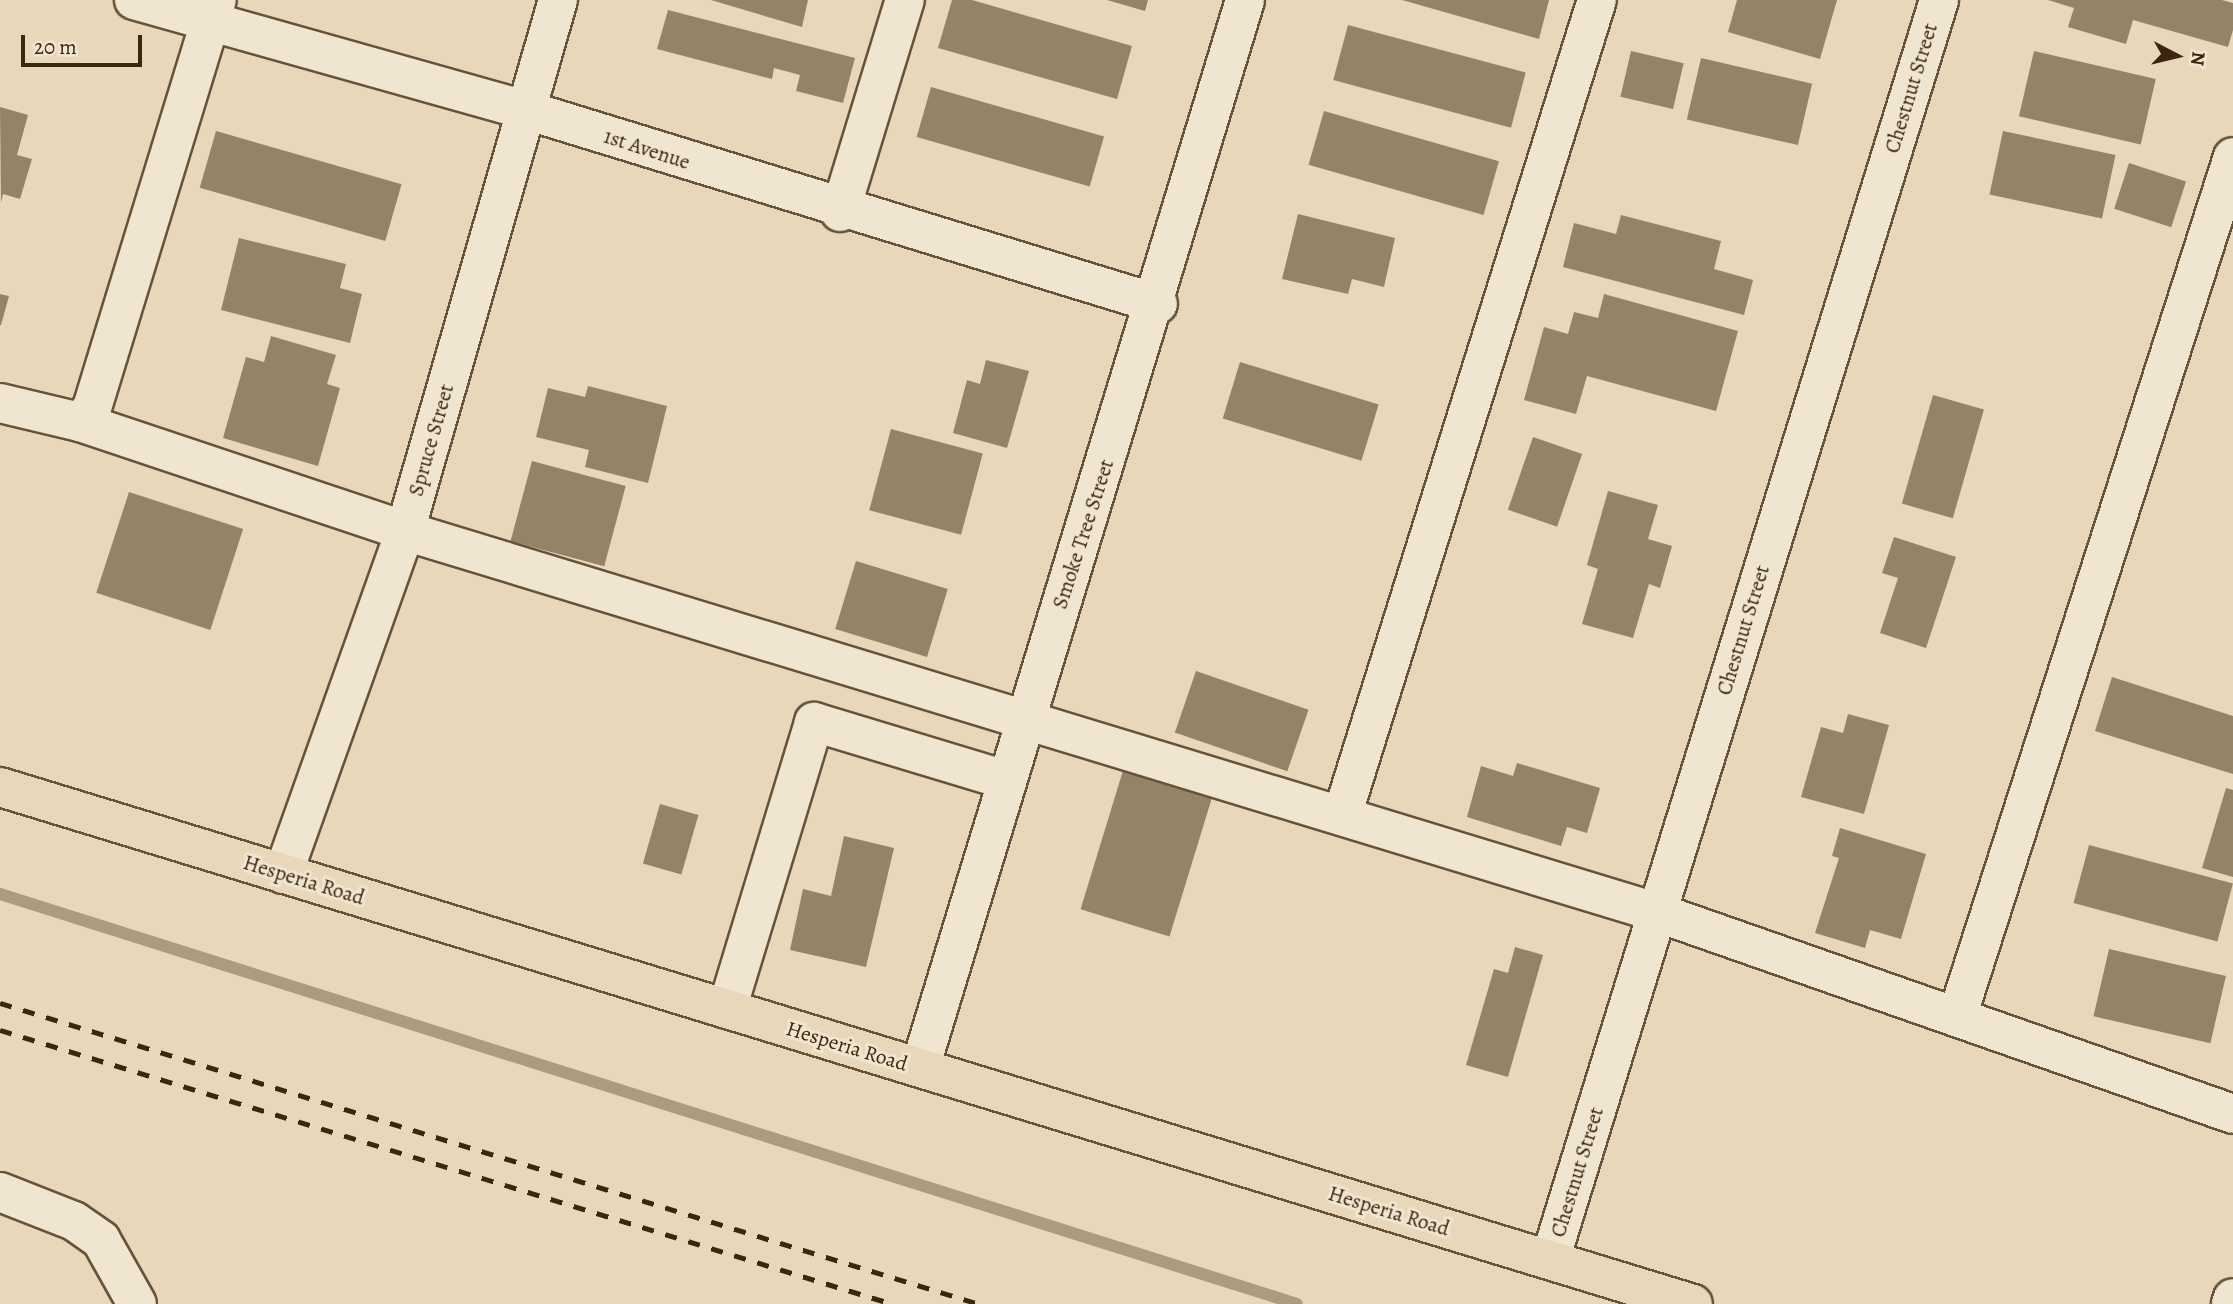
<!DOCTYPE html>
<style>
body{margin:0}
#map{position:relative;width:2233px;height:1304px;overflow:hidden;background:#e8d7b8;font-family:Alegreya,serif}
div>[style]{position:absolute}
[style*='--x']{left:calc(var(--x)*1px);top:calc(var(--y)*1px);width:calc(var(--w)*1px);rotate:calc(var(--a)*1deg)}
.stream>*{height:12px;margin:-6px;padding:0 6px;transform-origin:6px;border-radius:6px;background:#ad9b7f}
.building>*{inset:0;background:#958367;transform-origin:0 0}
.roads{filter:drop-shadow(2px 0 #665339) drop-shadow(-2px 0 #665339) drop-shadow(0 2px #665339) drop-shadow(0 -2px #665339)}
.minor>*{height:38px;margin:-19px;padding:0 19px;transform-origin:19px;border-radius:19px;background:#f0e5d1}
.major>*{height:38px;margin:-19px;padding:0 19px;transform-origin:19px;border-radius:19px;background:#e8d7b8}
.rail>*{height:5px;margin-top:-2.5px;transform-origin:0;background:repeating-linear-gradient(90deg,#3b270f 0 12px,transparent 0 24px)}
span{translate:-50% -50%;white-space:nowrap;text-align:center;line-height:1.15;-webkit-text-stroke:6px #f0e5d1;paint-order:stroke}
.street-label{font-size:21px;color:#3b270f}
.north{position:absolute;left:2142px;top:21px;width:70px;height:70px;-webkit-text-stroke:5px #f0e5d1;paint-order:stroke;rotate:97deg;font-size:19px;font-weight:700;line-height:28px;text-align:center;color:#3b270f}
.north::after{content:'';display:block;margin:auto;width:24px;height:32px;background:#3b270f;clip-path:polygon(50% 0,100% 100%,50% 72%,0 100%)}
.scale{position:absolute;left:21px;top:35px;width:121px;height:32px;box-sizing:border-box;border:4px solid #3b270f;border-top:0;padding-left:9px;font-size:21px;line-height:24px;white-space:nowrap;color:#3b270f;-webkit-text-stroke:5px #f0e5d1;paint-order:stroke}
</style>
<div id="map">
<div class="stream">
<i style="--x:0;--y:894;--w:1360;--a:17.54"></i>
</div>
<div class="building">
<i style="clip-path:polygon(711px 0,808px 0,802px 27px)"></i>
<i style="clip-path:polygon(952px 0,972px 0,1132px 46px,1117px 99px,938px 48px)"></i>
<i style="clip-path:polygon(1107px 0,1148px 0,1145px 11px)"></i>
<i style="clip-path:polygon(1402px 0,1549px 0,1539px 39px)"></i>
<i style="clip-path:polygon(1737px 0,1837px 0,1820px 59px,1728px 32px)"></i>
<i style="clip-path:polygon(2048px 0,2222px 0,2233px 3px,2233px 30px,2228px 47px,2133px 20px,2126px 44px,2068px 27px,2074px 8px)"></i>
<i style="clip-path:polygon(668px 10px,855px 58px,843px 103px,796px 91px,800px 75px,774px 68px,772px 79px,657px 49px)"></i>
<i style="left:1348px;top:25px;width:184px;height:57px;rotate:15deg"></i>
<i style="left:1631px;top:51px;width:54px;height:47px;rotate:13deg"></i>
<i style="left:2034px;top:51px;width:125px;height:67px;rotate:13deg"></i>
<i style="left:1701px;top:58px;width:114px;height:63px;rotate:13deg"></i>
<i style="left:931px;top:87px;width:180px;height:52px;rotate:16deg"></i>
<i style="clip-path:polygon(0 107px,28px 115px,17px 155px,32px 159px,20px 199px,3px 194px,1px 203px)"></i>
<i style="left:1324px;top:111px;width:182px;height:56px;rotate:16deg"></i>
<i style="left:216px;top:131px;width:193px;height:59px;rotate:16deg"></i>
<i style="left:2003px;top:131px;width:115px;height:65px;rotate:12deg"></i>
<i style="left:2129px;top:163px;width:60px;height:48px;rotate:18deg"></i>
<i style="clip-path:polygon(1298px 214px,1395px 238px,1384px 287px,1352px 279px,1348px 294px,1282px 279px)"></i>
<i style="clip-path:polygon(1621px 215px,1721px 241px,1714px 269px,1753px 280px,1744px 315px,1563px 267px,1574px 223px,1616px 234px)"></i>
<i style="clip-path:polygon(239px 238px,346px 264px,340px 288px,362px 294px,350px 343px,221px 310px)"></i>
<i style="clip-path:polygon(0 294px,9px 296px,1px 325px,0 325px)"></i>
<i style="clip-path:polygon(1604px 294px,1738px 331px,1716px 411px,1587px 376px,1576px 414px,1524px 400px,1544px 327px,1568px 334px,1574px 312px,1598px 318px)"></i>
<i style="clip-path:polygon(271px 336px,336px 355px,327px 384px,340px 388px,318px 466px,223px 438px,246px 357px,264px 362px)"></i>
<i style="clip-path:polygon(986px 360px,1029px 371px,1007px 448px,953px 433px,967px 380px,980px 384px)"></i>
<i style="left:1240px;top:362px;width:145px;height:59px;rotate:17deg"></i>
<i style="clip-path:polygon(588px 386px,667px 406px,648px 483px,585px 467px,589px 450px,536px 437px,548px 388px,585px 397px)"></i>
<i style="left:1933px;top:395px;width:53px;height:113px;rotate:16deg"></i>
<i style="left:891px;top:429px;width:95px;height:84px;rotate:15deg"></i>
<i style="left:1533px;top:437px;width:52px;height:77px;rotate:19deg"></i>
<i style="left:532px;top:461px;width:97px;height:83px;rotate:15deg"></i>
<i style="clip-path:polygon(1608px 491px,1658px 505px,1648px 539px,1672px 546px,1660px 588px,1649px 584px,1633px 638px,1582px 624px,1598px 569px,1587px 565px)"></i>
<i style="left:129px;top:492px;width:120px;height:106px;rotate:18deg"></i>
<i style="clip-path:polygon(1894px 537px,1956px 557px,1926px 648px,1880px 633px,1898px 578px,1882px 573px)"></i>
<i style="left:856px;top:561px;width:96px;height:71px;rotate:17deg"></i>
<i style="left:1196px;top:671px;width:119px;height:65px;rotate:19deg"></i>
<i style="clip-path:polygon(2112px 677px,2233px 716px,2233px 774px,2095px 731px)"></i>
<i style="clip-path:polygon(1848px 714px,1889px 725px,1864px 814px,1801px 797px,1821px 727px,1843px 733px)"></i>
<i style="clip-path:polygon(1517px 763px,1600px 788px,1587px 833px,1567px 827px,1561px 846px,1467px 817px,1481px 766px,1513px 776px)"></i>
<i style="left:1125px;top:764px;width:93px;height:152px;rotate:17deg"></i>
<i style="clip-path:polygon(2226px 788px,2233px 790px,2233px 877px,2202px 868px)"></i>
<i style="left:660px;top:804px;width:40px;height:62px;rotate:16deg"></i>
<i style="clip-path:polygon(1840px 828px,1926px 854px,1901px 939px,1870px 930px,1865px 948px,1815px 933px,1839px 858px,1832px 856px)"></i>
<i style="clip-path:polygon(844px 836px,894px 848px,866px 967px,790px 950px,803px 889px,831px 896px)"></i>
<i style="left:2089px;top:845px;width:149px;height:60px;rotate:15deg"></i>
<i style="clip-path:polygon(1515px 947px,1543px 955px,1508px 1077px,1466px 1065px,1494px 969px,1508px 973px)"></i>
<i style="left:2109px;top:949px;width:120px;height:69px;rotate:13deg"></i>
</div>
<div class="roads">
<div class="minor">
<i style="--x:134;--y:0;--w:407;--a:15.7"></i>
<i style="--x:526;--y:110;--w:661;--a:17.06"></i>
<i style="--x:840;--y:212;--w:222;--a:-73"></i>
<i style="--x:0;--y:403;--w:82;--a:13.4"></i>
<i style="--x:80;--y:422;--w:18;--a:-49"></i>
<i style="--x:92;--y:408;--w:427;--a:-73"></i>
<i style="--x:80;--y:422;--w:343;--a:18.5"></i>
<i style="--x:405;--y:531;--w:1308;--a:16.94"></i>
<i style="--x:1656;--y:912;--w:611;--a:19.29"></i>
<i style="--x:1342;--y:816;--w:855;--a:-72.65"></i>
<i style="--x:283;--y:874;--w:364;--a:-70.4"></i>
<i style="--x:405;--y:531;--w:553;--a:-73.93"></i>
<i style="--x:727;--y:1009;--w:300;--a:-73.1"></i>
<i style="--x:814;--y:722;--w:201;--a:16.8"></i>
<i style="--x:1957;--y:1017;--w:903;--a:-72.21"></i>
<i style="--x:920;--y:1068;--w:1116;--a:-73.07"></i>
<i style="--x:0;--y:1192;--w:79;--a:21.4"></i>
<i style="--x:74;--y:1221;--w:33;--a:35"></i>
<i style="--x:101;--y:1240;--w:73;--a:60.6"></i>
<i style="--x:1550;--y:1260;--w:1319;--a:-72.84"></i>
<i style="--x:2231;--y:1304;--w:6;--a:-72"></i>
</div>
<div class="major">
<i style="--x:0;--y:787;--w:1770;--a:16.98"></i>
</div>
</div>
<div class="rail">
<i style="--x:0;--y:1003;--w:1024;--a:17.09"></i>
<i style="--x:0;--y:1030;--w:934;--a:17.06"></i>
</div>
<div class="street-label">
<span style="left:1911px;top:88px;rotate:-73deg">Chestnut Street</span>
<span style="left:647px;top:149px;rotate:18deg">1st Avenue</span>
<span style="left:431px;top:440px;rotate:-74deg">Spruce Street</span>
<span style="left:1083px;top:534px;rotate:-72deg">Smoke Tree Street</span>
<span style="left:1743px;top:630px;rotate:-73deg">Chestnut Street</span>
<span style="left:304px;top:880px;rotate:17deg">Hesperia Road</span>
<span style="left:847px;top:1046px;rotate:17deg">Hesperia Road</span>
<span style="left:1577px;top:1172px;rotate:-73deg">Chestnut Street</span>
<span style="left:1389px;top:1211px;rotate:17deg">Hesperia Road</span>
</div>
<div class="north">N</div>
<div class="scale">20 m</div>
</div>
